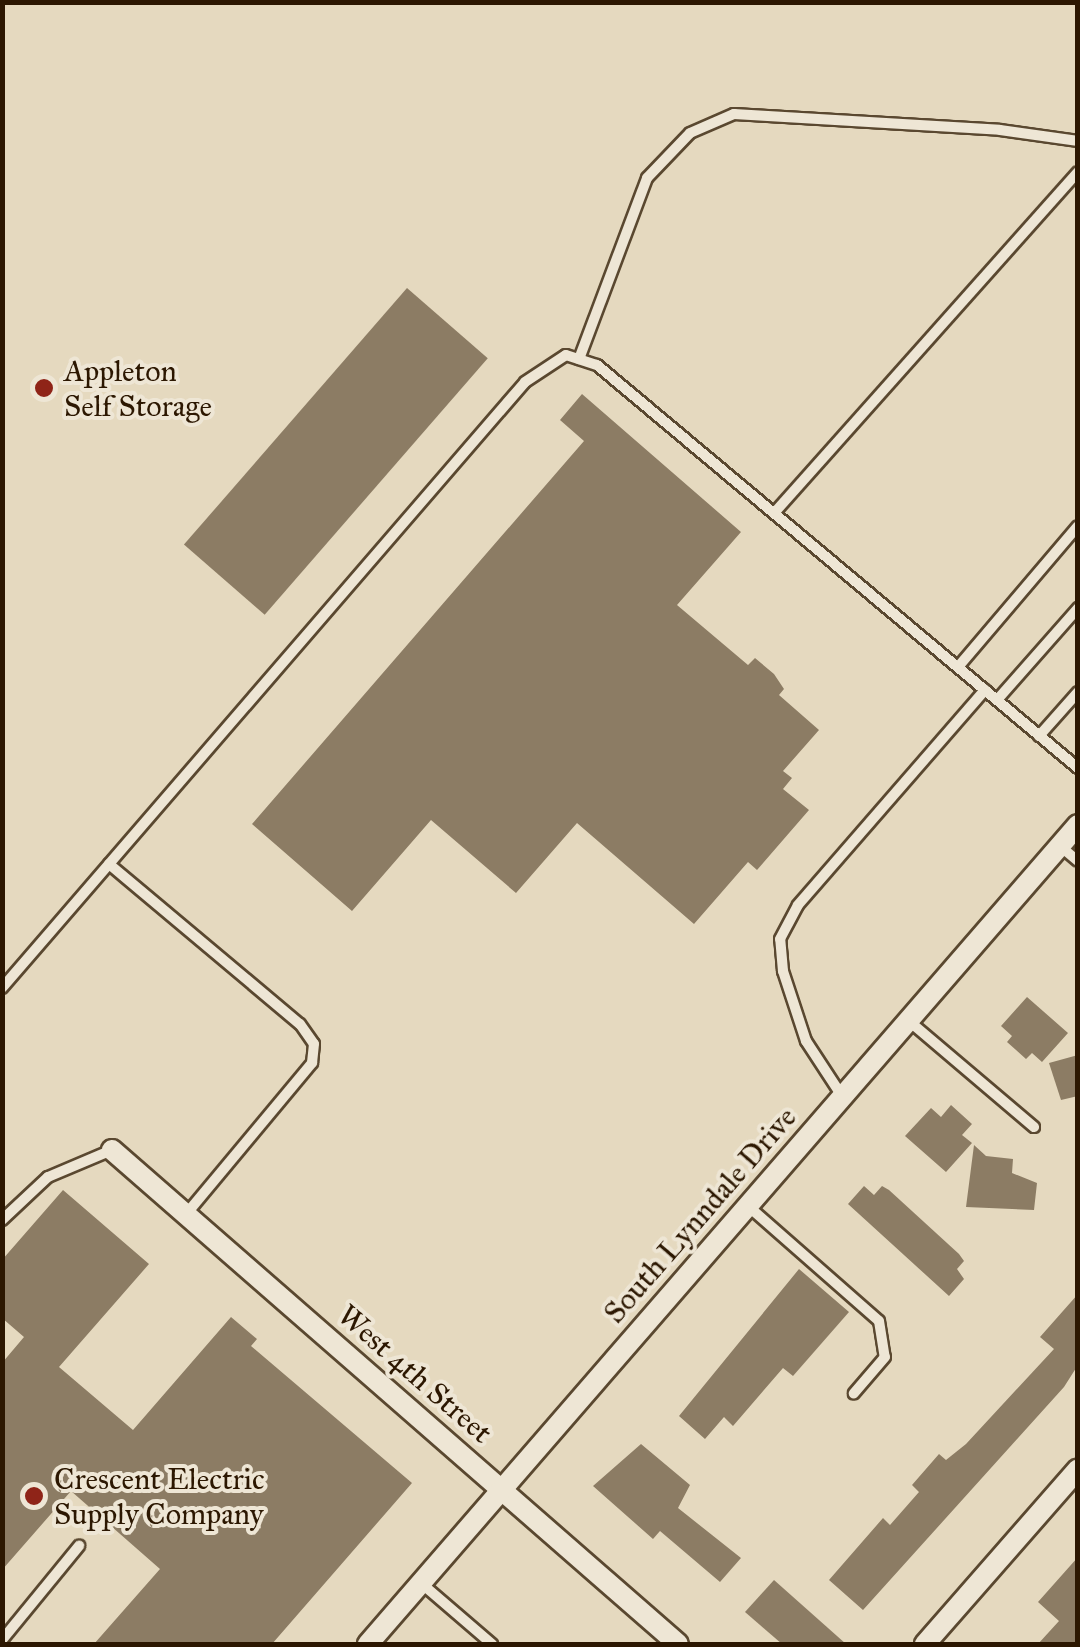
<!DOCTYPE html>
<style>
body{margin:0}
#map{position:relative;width:1080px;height:1647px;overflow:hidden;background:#e5d9bf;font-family:"IM FELL Great Primer",serif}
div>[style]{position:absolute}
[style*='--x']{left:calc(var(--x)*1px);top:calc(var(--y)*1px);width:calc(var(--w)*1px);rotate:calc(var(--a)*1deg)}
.building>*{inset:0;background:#8c7c64;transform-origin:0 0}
.roads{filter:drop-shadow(2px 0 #5a4830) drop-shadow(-2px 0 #5a4830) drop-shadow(0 2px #5a4830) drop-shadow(0 -2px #5a4830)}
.lane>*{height:10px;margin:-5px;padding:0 5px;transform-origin:5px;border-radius:5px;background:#eee6d5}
.street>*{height:20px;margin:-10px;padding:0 10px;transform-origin:10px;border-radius:10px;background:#eee6d5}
.dots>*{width:28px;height:28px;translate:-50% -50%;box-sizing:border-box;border:5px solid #eee6d5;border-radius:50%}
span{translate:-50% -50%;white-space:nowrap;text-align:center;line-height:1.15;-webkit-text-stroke:8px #eee6d5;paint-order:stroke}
.poi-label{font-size:30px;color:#2c1701}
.left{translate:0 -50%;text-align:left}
.street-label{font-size:30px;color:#2c1701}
.frame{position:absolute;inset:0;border:5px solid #2c1701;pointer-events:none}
</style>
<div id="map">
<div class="building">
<i style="left:407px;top:288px;width:107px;height:340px;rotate:41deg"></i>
<i style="clip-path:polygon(582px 394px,741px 532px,677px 605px,748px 665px,755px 658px,774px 674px,784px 689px,779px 695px,819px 730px,783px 771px,792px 778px,783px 789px,809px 810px,757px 870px,748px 862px,694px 924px,577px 823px,516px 893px,431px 820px,352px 911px,252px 824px,584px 441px,560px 420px)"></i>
<i style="clip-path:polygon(1027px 997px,1068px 1033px,1042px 1062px,1032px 1053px,1026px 1059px,1007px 1042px,1012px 1036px,1001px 1026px)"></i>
<i style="clip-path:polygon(1078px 1055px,1078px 1096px,1061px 1100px,1049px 1063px)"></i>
<i style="clip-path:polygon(951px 1105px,972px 1124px,962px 1135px,972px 1143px,946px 1172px,905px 1136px,931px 1108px,941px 1117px)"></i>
<i style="clip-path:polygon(974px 1145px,986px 1156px,1013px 1159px,1012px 1173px,1037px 1183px,1034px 1210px,966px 1207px)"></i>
<i style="clip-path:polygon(864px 1186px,874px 1195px,882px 1186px,889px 1190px,959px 1254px,964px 1261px,957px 1269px,964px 1279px,949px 1296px,848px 1204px)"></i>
<i style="clip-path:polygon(63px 1190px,149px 1264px,59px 1367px,133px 1430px,231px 1317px,257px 1339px,251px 1346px,412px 1483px,272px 1644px,94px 1644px,160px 1569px,71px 1491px,2px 1570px,2px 1363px,24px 1337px,2px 1318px,2px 1260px)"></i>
<i style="clip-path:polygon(799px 1269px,849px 1312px,793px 1376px,783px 1368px,733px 1426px,724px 1417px,705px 1439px,679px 1416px)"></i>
<i style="clip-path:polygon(1078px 1294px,1078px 1365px,1064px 1387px,863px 1610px,829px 1580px,883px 1518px,890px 1525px,919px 1492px,912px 1485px,939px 1454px,946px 1460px,966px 1444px,1054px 1349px,1040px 1337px)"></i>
<i style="clip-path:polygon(641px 1444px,690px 1485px,678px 1508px,741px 1558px,720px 1582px,660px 1531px,653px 1539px,593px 1486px)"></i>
<i style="clip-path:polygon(1078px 1557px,1078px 1644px,1038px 1644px,1059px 1621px,1038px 1602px)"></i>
<i style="clip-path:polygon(774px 1580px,846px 1644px,782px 1644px,745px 1612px)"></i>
</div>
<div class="roads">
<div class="lane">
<i style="--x:579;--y:359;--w:193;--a:-69.4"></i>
<i style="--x:647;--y:178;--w:62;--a:-46.3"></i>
<i style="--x:690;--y:133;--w:48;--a:-23.4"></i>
<i style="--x:734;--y:114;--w:266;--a:3.4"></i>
<i style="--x:1000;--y:130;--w:79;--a:8"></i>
<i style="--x:775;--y:512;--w:455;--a:-48.3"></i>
<i style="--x:958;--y:667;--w:185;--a:-49.6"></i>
<i style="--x:997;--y:700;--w:123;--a:-48.6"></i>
<i style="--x:1039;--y:736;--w:59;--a:-48.4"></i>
<i style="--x:1060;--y:846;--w:23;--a:40"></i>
<i style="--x:109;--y:864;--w:249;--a:40"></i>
<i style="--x:300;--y:1024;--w:24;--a:55"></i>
<i style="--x:314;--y:1044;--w:19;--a:96"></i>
<i style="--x:312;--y:1063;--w:197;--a:129.8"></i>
<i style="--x:2;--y:988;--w:800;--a:-49.2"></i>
<i style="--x:525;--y:382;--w:49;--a:-33.4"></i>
<i style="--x:566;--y:355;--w:33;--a:18"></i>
<i style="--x:597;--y:365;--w:628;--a:39.96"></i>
<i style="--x:909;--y:1021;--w:164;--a:40.3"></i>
<i style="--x:842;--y:1096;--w:66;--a:-123.2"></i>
<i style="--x:806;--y:1041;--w:74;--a:-108.2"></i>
<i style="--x:783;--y:971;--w:32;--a:-95"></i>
<i style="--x:780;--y:939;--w:38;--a:-62"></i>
<i style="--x:798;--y:905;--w:285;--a:-49"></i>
<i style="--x:748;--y:1206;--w:174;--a:41.3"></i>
<i style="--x:879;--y:1321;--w:36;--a:81"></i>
<i style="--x:885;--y:1357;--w:48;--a:130.7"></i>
<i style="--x:2;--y:1220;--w:63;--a:-43.1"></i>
<i style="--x:48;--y:1177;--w:69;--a:-22.9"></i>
<i style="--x:421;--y:1583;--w:94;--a:40.7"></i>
<i style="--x:2;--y:1640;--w:122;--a:-50.7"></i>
</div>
<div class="street">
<i style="--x:112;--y:1150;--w:751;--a:41.11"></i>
<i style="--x:368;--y:1644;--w:1084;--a:-49.08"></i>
<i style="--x:925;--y:1644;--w:232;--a:-48.8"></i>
</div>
</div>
<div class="dots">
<i style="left:44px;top:388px;background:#8f2418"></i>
<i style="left:34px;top:1496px;background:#8f2418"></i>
</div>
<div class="poi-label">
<span class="left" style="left:64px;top:388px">Appleton<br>Self Storage</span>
<span class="left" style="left:54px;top:1496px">Crescent Electric<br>Supply Company</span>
</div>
<div class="street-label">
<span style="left:700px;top:1215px;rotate:-49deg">South Lynndale Drive</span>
<span style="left:415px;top:1374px;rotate:41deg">West 4th Street</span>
</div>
<div class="frame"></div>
</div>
